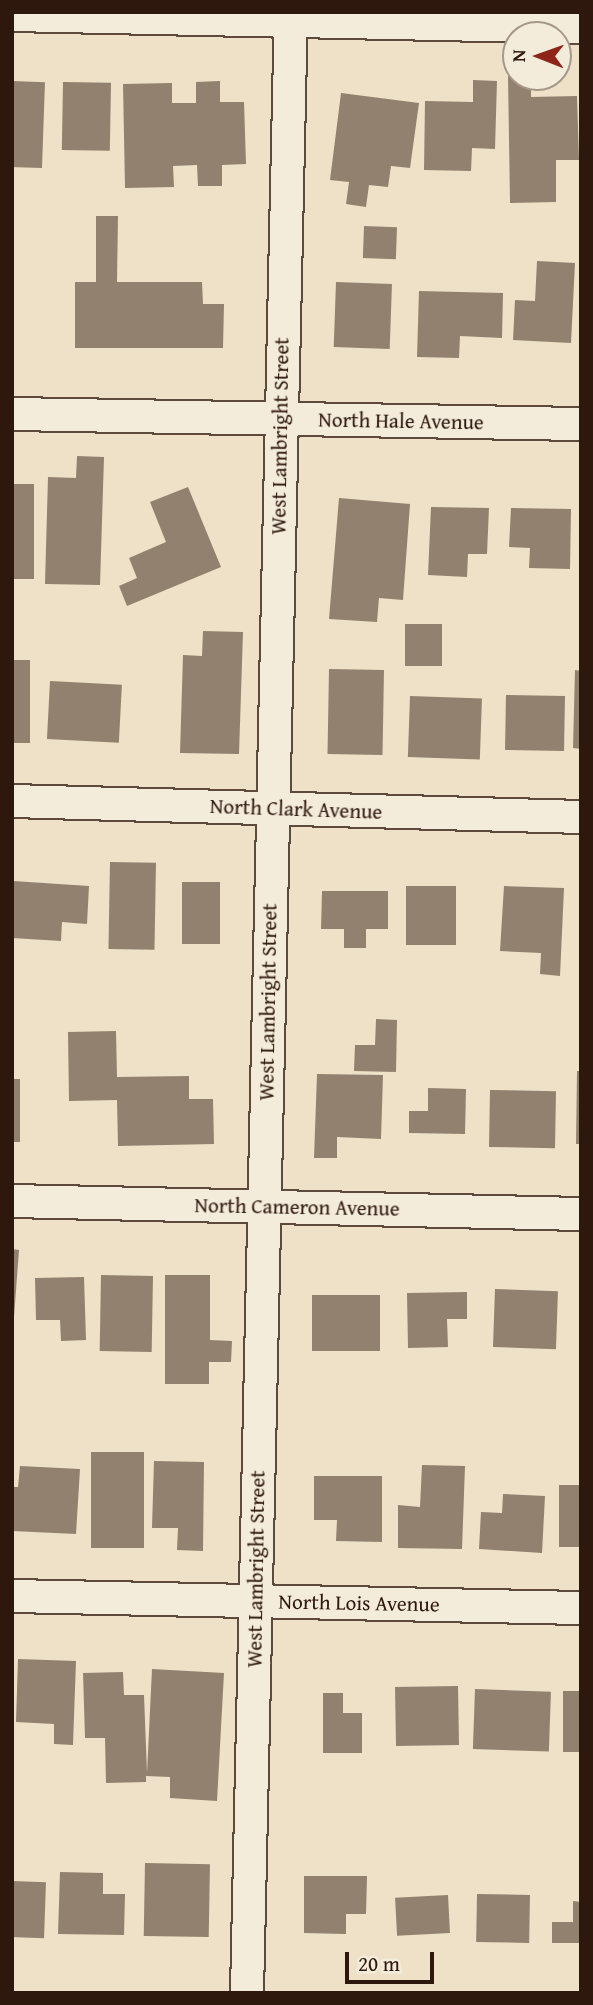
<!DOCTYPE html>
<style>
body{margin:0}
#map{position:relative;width:593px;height:2005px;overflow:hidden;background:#eee1c7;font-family:"Gentium Book Plus",serif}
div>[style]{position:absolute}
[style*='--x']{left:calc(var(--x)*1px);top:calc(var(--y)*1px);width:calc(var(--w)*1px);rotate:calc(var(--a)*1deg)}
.building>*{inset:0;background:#92816e;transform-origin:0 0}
.roads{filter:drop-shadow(2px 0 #5e4a3c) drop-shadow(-2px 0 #5e4a3c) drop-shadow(0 2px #5e4a3c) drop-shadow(0 -2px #5e4a3c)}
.street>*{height:32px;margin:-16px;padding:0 16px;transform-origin:16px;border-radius:16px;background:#f4ecdb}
span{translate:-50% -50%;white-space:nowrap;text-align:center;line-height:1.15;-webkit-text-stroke:7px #f4ecdb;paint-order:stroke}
.street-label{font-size:21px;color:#2e180e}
.frame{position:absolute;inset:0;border:14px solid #2e180e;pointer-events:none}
.north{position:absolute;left:502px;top:21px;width:70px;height:70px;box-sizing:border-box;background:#f4ecdb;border:2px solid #a59789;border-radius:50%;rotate:271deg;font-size:19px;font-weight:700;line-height:28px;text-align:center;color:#2e180e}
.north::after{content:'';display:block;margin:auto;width:24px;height:32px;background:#8f2418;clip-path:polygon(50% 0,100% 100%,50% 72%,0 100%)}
.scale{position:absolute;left:345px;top:1952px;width:89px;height:32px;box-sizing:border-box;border:4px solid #2e180e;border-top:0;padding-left:9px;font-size:21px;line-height:24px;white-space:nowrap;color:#2e180e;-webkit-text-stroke:5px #f4ecdb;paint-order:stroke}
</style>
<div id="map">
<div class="building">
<i style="clip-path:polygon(508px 76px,531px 77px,531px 97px,577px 96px,579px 160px,556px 160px,556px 202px,510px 203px)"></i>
<i style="clip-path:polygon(473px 80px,497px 81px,495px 149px,472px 148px,471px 171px,424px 170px,425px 101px,473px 102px)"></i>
<i style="left:12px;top:81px;width:33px;height:86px;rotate:2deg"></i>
<i style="clip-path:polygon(220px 81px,220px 102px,244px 102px,246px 164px,222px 165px,222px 186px,198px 186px,197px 165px,173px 166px,174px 187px,125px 188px,123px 84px,172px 83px,172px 103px,196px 103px,196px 82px)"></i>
<i style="left:63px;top:82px;width:48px;height:68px;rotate:1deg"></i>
<i style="clip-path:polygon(341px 93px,419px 103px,410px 168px,391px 166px,388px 187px,369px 185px,366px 207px,346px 204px,349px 182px,330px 180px)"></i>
<i style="clip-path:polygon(96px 216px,118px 216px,117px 282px,202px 282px,203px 304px,224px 304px,223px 348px,75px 348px,75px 282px,96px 282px)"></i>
<i style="left:364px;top:226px;width:33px;height:32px;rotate:2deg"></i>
<i style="clip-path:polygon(537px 261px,575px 263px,571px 343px,513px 340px,515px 300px,535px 301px)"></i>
<i style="left:336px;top:282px;width:56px;height:65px;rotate:2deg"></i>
<i style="clip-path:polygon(419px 291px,503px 293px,502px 338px,460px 336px,459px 358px,417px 357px)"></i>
<i style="clip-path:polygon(77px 456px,104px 457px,100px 585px,45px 584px,48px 477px,76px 478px)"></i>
<i style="left:12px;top:484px;width:22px;height:95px"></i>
<i style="clip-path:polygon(188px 487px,221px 567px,127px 606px,119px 586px,137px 578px,129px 558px,166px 542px,150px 502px)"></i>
<i style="clip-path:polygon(339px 498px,410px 504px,403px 600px,379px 598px,377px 622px,329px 619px)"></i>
<i style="clip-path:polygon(431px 507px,489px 508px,487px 554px,468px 554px,467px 577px,428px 575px)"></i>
<i style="clip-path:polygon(511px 508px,571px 509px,570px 569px,529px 568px,530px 548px,509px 547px)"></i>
<i style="left:405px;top:624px;width:37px;height:42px"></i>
<i style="clip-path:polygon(203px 631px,243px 632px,239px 754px,180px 753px,183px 655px,202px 656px)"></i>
<i style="left:12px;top:660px;width:18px;height:83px"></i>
<i style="left:329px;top:669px;width:55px;height:85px;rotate:1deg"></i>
<i style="clip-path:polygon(575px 670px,581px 671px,581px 749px,573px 748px)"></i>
<i style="left:50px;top:681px;width:72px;height:58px;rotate:3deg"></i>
<i style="left:506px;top:695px;width:59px;height:55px;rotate:1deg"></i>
<i style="left:410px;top:696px;width:72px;height:61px;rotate:2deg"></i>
<i style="left:110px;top:862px;width:46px;height:87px;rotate:1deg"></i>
<i style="clip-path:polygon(13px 881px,89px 886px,87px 924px,62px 922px,61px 941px,12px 938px)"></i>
<i style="left:182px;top:882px;width:38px;height:62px"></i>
<i style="left:406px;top:886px;width:50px;height:59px"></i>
<i style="clip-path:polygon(504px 886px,564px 888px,560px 976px,540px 974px,541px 953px,500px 951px)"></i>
<i style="clip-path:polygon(322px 891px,388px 891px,388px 929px,366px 929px,366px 948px,344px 948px,344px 929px,321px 929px)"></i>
<i style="clip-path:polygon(376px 1019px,397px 1020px,396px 1072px,354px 1071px,355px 1045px,375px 1045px)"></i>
<i style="clip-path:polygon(116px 1031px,117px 1077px,189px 1076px,189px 1099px,213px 1099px,214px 1144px,118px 1146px,117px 1100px,69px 1101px,68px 1032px)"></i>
<i style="clip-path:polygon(577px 1071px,581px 1071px,581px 1144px,576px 1144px)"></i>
<i style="clip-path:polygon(317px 1074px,383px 1075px,381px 1139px,337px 1137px,337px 1158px,314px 1158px)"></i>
<i style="left:12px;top:1079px;width:8px;height:63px"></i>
<i style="clip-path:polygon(428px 1088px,466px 1089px,465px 1134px,409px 1133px,409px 1111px,428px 1111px)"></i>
<i style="left:490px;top:1090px;width:66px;height:57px;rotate:1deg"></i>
<i style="clip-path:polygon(12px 1249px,19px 1250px,14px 1317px,12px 1317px)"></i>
<i style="left:101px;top:1275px;width:52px;height:76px;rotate:1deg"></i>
<i style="clip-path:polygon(165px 1275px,210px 1275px,210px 1340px,232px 1341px,231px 1362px,209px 1362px,209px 1384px,165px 1384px)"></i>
<i style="clip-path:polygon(84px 1277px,86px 1340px,61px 1341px,60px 1320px,36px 1320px,35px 1278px)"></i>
<i style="left:495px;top:1289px;width:63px;height:58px;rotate:2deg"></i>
<i style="clip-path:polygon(467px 1292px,467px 1319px,447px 1319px,448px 1347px,408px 1348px,407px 1293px)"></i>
<i style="left:312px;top:1295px;width:68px;height:56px"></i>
<i style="left:91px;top:1452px;width:53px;height:96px"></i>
<i style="clip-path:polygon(154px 1461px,204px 1462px,203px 1551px,177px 1550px,178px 1528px,152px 1528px)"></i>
<i style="clip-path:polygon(422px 1465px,465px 1466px,462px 1549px,398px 1548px,398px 1505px,420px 1507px)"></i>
<i style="clip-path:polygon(20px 1466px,80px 1469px,76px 1534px,12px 1531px,12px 1487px,18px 1487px)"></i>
<i style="clip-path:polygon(314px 1476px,382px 1476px,382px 1542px,336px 1541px,337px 1520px,314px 1520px)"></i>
<i style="left:559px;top:1485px;width:22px;height:62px"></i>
<i style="clip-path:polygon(503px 1494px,545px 1496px,542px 1553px,479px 1549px,481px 1512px,502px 1513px)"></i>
<i style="clip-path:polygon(18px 1659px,76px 1661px,73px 1745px,54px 1744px,54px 1724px,16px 1722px)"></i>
<i style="clip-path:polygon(152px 1669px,224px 1673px,217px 1801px,170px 1798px,170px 1777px,146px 1776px,146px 1782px,106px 1783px,105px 1738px,85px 1738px,83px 1673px,123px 1672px,124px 1695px,144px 1695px,147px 1773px)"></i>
<i style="left:458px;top:1686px;width:59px;height:63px;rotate:89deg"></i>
<i style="left:475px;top:1689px;width:76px;height:60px;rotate:2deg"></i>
<i style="left:563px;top:1691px;width:18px;height:61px"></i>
<i style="clip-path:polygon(323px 1693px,343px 1693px,343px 1713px,362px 1713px,362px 1753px,323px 1753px)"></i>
<i style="left:145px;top:1863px;width:65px;height:73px;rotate:1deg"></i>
<i style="clip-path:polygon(60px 1872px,103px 1873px,103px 1894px,125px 1894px,124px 1935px,58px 1934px)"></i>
<i style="clip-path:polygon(304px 1876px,367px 1876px,366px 1914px,346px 1914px,346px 1934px,304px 1933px)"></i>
<i style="left:12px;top:1881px;width:34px;height:56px;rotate:2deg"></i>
<i style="left:477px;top:1894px;width:53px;height:48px;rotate:1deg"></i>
<i style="left:448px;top:1895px;width:38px;height:53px;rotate:87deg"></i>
<i style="clip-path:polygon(573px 1901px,581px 1902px,581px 1943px,552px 1943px,552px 1922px,573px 1922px)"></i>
</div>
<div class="roads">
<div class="street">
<i style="--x:12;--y:15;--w:569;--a:1.21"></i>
<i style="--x:12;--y:414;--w:569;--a:1.01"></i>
<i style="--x:12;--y:801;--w:569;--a:1.61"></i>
<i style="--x:12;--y:1201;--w:569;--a:1.31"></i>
<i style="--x:12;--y:1596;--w:569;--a:1.21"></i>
<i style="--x:247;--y:1993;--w:1981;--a:-88.73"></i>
</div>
</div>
<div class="street-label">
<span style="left:401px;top:421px;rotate:1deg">North Hale Avenue</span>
<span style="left:280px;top:436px;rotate:-89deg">West Lambright Street</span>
<span style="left:296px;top:809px;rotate:2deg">North Clark Avenue</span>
<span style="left:268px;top:1002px;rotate:-89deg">West Lambright Street</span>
<span style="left:297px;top:1207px;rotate:1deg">North Cameron Avenue</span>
<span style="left:256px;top:1569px;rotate:-89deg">West Lambright Street</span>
<span style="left:359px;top:1603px;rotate:1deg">North Lois Avenue</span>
</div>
<div class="frame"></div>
<div class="north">N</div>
<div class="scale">20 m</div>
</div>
